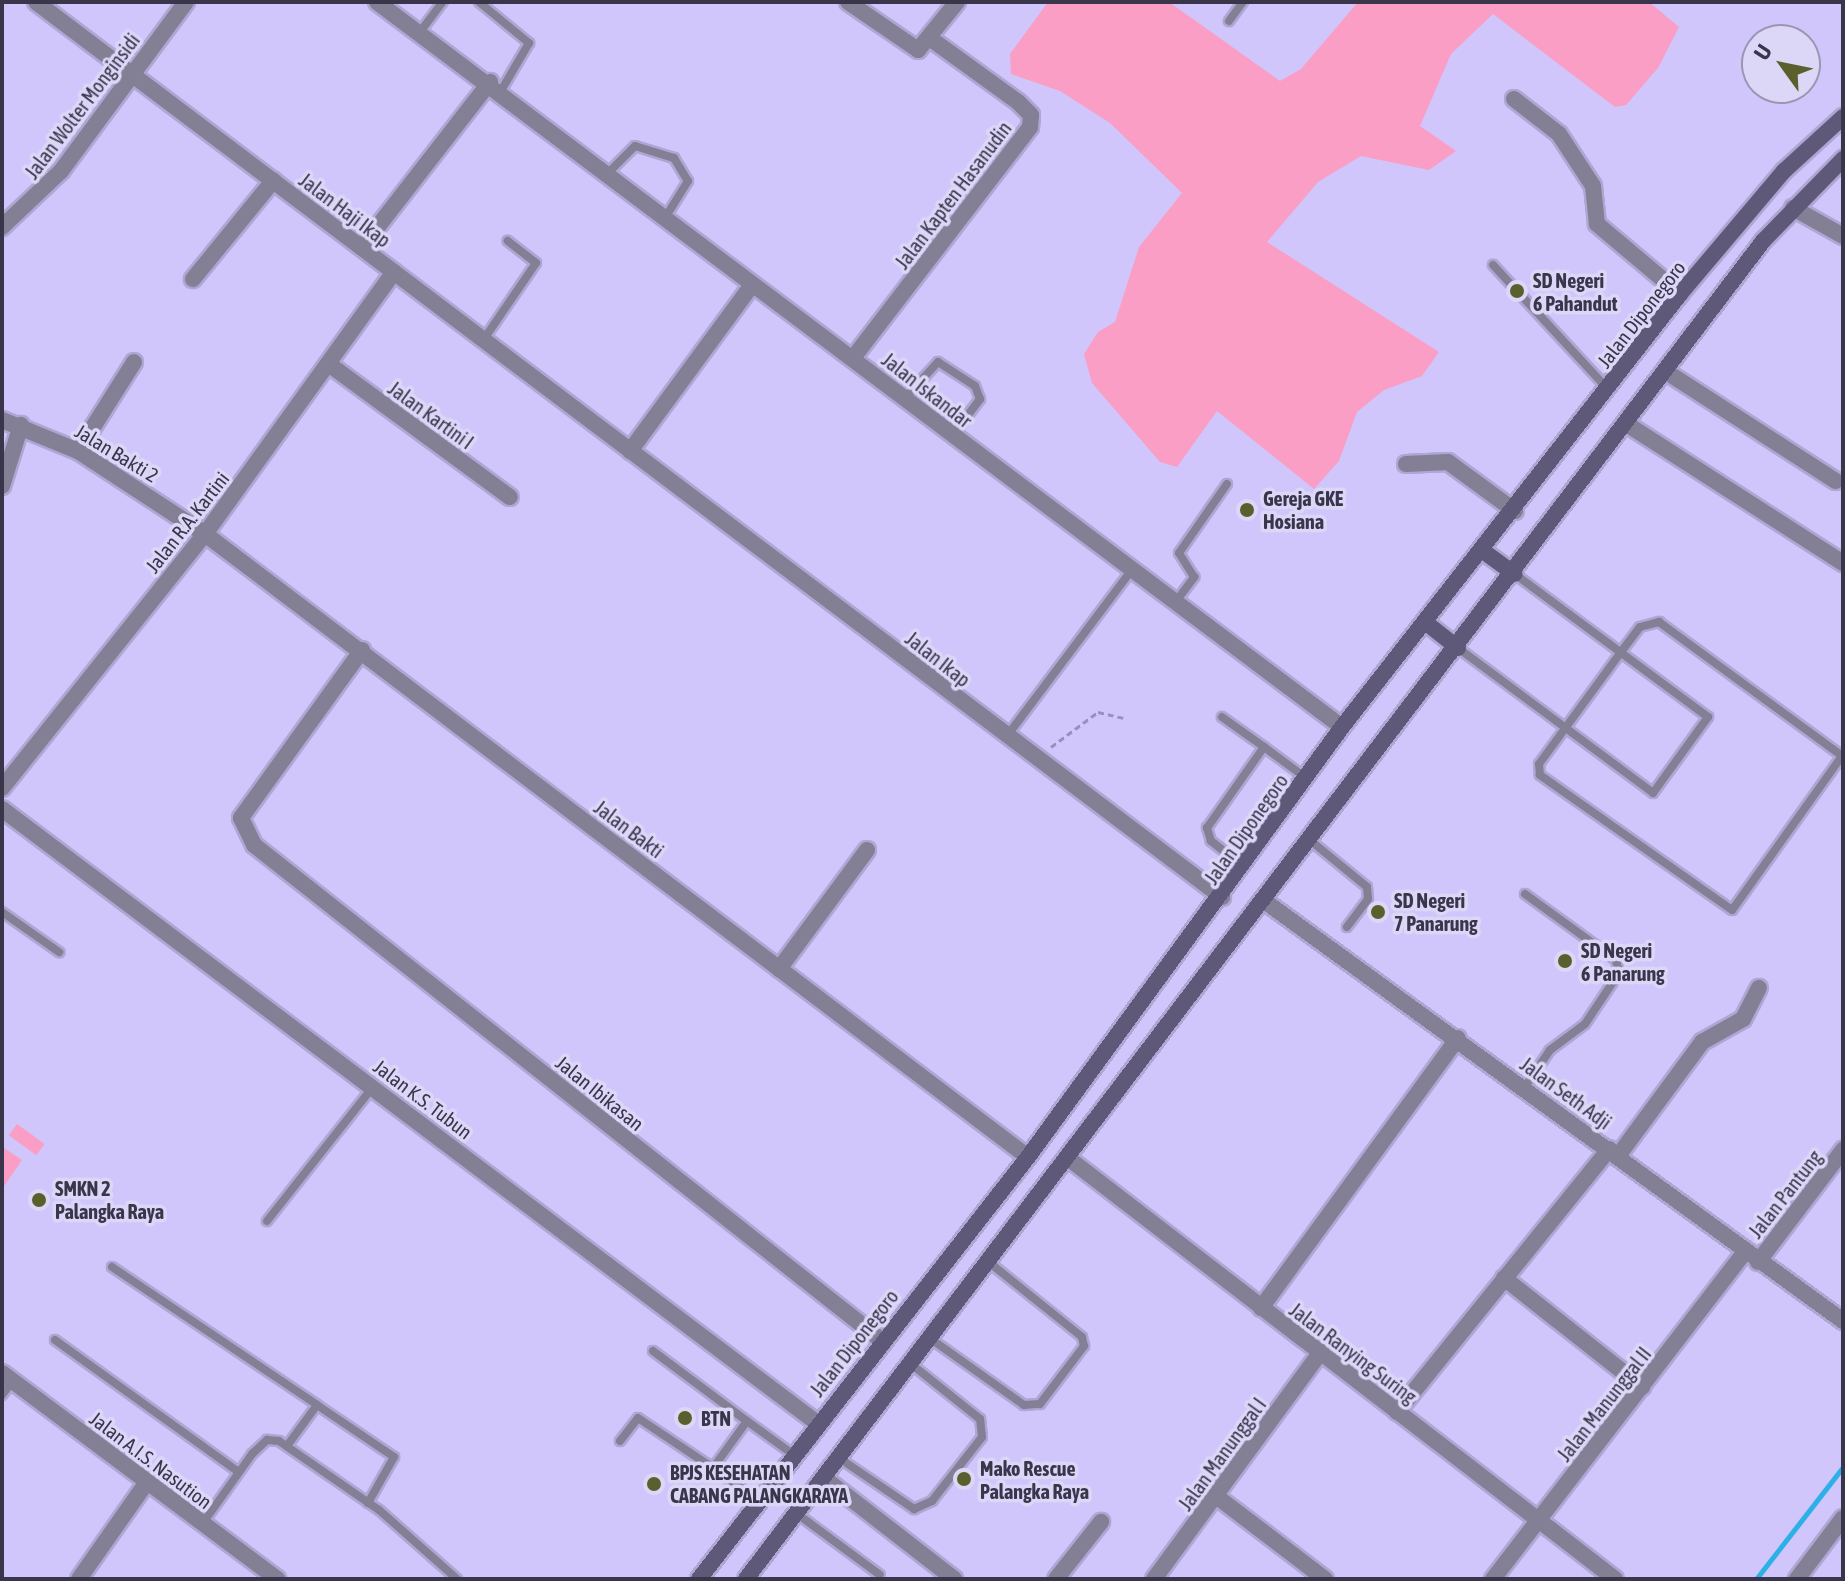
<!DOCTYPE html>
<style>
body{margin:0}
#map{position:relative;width:1845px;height:1581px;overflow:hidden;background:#d0c6fb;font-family:"Asap Condensed",sans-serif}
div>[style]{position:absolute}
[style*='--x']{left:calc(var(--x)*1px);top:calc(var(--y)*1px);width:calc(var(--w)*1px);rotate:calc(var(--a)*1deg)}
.green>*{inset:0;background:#fa9ec5;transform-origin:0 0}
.stream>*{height:5px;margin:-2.5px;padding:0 2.5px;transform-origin:2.5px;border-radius:2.5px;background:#2dafe8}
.path>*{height:3px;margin-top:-1.5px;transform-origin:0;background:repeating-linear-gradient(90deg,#9991bb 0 6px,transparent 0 10px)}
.roads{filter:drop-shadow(2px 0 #afa6d4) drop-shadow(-2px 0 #afa6d4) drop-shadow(0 2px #afa6d4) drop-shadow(0 -2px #afa6d4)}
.service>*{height:8px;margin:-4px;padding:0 4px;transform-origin:4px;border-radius:4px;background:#837f95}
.minor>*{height:16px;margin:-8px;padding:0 8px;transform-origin:8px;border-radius:8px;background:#837f95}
.tertiary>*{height:16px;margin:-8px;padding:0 8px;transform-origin:8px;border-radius:8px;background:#837f95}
.secondary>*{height:16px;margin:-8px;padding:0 8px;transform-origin:8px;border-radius:8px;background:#5f5979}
.dots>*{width:22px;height:22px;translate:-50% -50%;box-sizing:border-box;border:4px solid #dcd6f7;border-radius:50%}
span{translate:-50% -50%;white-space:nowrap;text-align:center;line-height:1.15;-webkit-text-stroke:7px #dcd6f7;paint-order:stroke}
.street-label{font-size:20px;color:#39354b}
.poi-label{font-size:20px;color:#39354b;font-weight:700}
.left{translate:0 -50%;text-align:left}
.frame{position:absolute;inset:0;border:4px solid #39354b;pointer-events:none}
.north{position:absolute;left:1741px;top:24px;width:80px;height:80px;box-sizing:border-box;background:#dcd6f7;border:2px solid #9b96b2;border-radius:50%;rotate:303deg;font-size:22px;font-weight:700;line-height:32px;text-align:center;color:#39354b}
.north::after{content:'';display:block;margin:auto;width:28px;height:36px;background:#5b5f2d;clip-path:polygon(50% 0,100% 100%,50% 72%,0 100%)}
</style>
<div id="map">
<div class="green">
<i style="clip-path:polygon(1048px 2px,1169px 2px,1280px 81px,1301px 69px,1358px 2px,1649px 2px,1679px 27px,1658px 68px,1626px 105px,1615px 107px,1493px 14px,1451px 54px,1420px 126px,1456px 151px,1429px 170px,1361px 156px,1318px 182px,1267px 242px,1439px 352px,1422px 376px,1384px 390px,1357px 412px,1339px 461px,1314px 489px,1217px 411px,1177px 467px,1160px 462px,1092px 383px,1084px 354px,1098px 332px,1115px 322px,1139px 247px,1182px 193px,1110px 123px,1060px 91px,1011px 74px,1010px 54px)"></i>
<i style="left:17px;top:1124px;width:34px;height:14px;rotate:36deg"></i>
<i style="clip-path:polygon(4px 1148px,22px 1160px,2px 1189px,2px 1150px)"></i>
</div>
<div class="stream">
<i style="--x:1756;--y:1579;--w:142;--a:-52.2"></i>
</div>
<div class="path">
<i style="--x:1051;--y:747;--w:59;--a:-36.7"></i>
<i style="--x:1098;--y:712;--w:26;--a:13"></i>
</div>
<div class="roads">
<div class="service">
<i style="--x:479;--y:2;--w:65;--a:39.4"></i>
<i style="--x:529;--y:43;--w:56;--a:120.3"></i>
<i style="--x:1229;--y:21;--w:24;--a:-54"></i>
<i style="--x:420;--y:32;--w:38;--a:-53"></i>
<i style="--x:608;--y:173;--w:38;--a:-45"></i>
<i style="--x:635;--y:146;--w:41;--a:17.1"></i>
<i style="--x:674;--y:158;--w:27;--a:59"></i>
<i style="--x:688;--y:181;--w:44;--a:121.9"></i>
<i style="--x:1493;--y:265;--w:169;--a:47.2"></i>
<i style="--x:484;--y:339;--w:92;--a:-55.6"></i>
<i style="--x:536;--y:263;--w:36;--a:-142"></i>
<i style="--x:905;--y:398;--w:49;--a:-47.5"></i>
<i style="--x:938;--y:362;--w:44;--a:33"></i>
<i style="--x:975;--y:386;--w:14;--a:69"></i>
<i style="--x:980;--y:399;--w:45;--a:126.9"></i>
<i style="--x:1174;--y:604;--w:34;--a:-53"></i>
<i style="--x:1194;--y:577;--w:28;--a:-122"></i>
<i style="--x:1179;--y:553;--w:84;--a:-55.2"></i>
<i style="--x:1659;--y:622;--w:227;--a:36.2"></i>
<i style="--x:1842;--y:756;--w:189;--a:125.5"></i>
<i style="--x:1732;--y:910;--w:235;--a:-144.9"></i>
<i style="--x:1540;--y:775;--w:11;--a:-95"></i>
<i style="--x:1539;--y:764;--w:139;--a:-53.8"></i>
<i style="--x:1621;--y:652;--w:31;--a:-53"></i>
<i style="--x:1640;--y:627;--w:20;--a:-15"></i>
<i style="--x:1458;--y:648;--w:243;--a:36.6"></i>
<i style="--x:1653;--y:793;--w:94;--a:-54.1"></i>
<i style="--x:1708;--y:717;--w:240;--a:-143.5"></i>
<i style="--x:1222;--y:717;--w:52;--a:35.5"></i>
<i style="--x:1007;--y:736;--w:205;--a:-53.1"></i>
<i style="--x:1311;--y:841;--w:72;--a:39.4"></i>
<i style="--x:1367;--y:887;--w:12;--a:85"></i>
<i style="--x:1368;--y:899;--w:35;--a:127"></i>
<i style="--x:1243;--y:866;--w:41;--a:-142"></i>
<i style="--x:1211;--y:841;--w:14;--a:-107"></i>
<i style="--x:1207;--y:828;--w:99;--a:-54.9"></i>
<i style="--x:1264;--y:747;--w:52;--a:36.4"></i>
<i style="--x:1525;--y:894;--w:112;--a:36"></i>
<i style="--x:1616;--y:960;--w:13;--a:77"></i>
<i style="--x:1619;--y:973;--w:61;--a:123.7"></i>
<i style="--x:1585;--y:1024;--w:44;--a:143.4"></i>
<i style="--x:1550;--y:1050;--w:45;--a:124"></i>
<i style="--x:2;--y:912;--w:70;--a:35.1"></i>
<i style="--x:267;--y:1221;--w:171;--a:-51.7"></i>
<i style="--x:112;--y:1267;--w:247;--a:33.9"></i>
<i style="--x:317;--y:1405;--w:51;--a:126.2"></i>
<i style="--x:931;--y:1339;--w:114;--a:35.4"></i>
<i style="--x:1024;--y:1405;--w:16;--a:-4"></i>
<i style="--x:1040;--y:1404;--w:73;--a:-52.8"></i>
<i style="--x:1084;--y:1346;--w:9;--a:-103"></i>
<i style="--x:1082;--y:1337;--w:118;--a:-141.2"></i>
<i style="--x:55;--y:1340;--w:226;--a:35.7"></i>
<i style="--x:653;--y:1351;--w:117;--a:36.7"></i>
<i style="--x:2;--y:1395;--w:18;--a:-52"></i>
<i style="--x:317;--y:1405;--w:93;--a:34"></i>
<i style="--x:394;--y:1457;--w:53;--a:119.5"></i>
<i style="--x:620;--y:1441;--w:29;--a:-52"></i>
<i style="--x:638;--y:1418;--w:90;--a:33.7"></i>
<i style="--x:839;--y:1458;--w:91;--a:34.2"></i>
<i style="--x:914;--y:1509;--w:20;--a:-24"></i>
<i style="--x:932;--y:1501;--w:81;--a:-52"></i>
<i style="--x:982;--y:1437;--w:18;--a:-96"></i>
<i style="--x:980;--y:1419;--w:88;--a:-141.4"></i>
<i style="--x:759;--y:1501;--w:57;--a:-144.3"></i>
<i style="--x:713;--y:1468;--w:58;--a:-54.1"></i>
<i style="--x:747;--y:1421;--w:58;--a:35.9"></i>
<i style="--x:796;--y:1513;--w:104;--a:36.4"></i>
<i style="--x:203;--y:1523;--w:85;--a:-54.6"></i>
<i style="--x:252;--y:1454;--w:21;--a:-43"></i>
<i style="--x:267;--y:1440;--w:12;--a:5"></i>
<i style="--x:279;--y:1441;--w:121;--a:34.6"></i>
<i style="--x:379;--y:1510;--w:104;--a:41.5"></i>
</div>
<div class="minor">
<i style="--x:377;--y:2;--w:1207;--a:36.92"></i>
<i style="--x:848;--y:2;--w:85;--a:34.4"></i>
<i style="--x:918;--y:50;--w:62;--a:-50.9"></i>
<i style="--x:1514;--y:99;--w:57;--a:37.9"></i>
<i style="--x:1559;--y:134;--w:62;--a:56.8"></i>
<i style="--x:1593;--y:186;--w:38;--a:84"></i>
<i style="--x:1597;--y:224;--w:109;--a:40.1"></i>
<i style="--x:1793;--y:208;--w:57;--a:29.2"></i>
<i style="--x:2;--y:227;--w:81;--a:-43.5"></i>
<i style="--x:61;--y:171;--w:210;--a:-53.5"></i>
<i style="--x:362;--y:247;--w:209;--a:-52.2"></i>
<i style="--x:193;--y:279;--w:127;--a:-50.8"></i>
<i style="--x:853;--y:358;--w:291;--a:-52.5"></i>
<i style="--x:1030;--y:127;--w:12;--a:-85"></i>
<i style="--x:1031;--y:115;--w:18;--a:-135"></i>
<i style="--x:1018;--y:102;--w:107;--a:-144.1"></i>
<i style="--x:330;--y:365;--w:223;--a:36.3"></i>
<i style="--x:1665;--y:371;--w:203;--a:32.8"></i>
<i style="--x:2;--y:420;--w:82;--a:22.2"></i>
<i style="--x:78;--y:451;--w:152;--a:33.2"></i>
<i style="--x:205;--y:534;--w:1032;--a:37.13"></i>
<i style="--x:1625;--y:423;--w:259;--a:32.7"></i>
<i style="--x:78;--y:451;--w:105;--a:-57.8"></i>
<i style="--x:630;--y:451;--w:206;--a:-53.7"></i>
<i style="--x:1406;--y:464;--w:42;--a:-2.7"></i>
<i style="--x:1448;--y:462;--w:83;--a:36.2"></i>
<i style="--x:2;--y:486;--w:64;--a:-72.7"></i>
<i style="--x:362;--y:650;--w:207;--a:125.8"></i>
<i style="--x:241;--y:818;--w:30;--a:64"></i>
<i style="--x:254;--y:845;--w:799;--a:38.29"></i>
<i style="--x:779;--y:969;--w:148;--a:-53.5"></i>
<i style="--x:1618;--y:1156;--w:142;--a:-53.6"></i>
<i style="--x:1702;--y:1042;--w:47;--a:-29.3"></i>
<i style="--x:1743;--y:1019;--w:35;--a:-63"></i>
<i style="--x:1068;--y:1158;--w:690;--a:37.58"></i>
<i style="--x:1758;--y:1262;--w:141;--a:-52.8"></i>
<i style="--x:1504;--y:1278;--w:176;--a:38.3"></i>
<i style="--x:1261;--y:1308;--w:334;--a:-53.9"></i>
<i style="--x:2;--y:1373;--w:344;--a:36.8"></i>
<i style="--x:1397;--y:1412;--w:338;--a:-51.1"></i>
<i style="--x:824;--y:1478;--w:165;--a:37.8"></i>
<i style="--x:1216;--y:1496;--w:137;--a:37.3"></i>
<i style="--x:79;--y:1579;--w:118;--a:-55"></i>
<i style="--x:1056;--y:1579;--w:73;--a:-51.7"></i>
<i style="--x:1154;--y:1579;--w:282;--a:-53.7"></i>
<i style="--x:1493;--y:1579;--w:413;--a:-52.4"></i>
<i style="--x:1797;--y:1579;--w:76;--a:-53"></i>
</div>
<div class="tertiary">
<i style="--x:36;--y:2;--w:1486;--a:37.04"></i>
<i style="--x:2;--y:788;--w:325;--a:-51.4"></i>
<i style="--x:205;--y:534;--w:323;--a:-54.2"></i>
<i style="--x:2;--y:809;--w:1020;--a:36.99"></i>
<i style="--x:1263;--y:900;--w:717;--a:35.97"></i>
</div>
<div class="secondary">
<i style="--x:1483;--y:551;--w:39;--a:36"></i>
<i style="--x:1425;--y:622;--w:42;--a:38.2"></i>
<i style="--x:699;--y:1579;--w:535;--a:-52.06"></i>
<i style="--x:1028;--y:1157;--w:532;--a:-53.86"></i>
<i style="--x:1342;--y:727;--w:549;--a:-52.02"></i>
<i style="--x:1680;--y:294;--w:161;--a:-49.8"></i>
<i style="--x:1784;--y:171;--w:80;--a:-42.5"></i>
<i style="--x:746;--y:1579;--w:1681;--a:-52.76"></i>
<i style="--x:1763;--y:241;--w:115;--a:-45.7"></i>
</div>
</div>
<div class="dots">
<i style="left:1517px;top:291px;background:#5b5f2d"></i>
<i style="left:1247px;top:510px;background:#5b5f2d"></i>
<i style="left:1378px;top:912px;background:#5b5f2d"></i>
<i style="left:1565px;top:961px;background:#5b5f2d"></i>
<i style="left:39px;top:1200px;background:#5b5f2d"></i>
<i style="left:685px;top:1418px;background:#5b5f2d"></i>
<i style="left:964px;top:1479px;background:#5b5f2d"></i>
<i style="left:654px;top:1484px;background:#5b5f2d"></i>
</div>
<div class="street-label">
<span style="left:82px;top:106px;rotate:-53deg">Jalan Wolter Monginsidi</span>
<span style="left:953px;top:195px;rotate:-53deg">Jalan Kapten Hasanudin</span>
<span style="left:345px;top:210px;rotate:37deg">Jalan Haji Ikap</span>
<span style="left:1641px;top:314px;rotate:-52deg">Jalan Diponegoro</span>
<span style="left:927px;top:390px;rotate:38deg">Jalan Iskandar</span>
<span style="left:431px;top:415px;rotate:36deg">Jalan Kartini I</span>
<span style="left:117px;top:453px;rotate:31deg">Jalan Bakti 2</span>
<span style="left:187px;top:522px;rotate:-52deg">Jalan R.A. Kartini</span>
<span style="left:938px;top:659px;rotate:38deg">Jalan Ikap</span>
<span style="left:629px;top:829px;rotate:37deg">Jalan Bakti</span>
<span style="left:1246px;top:829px;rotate:-55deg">Jalan Diponegoro</span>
<span style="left:600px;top:1093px;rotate:39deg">Jalan Ibikasan</span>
<span style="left:1566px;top:1093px;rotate:36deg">Jalan Seth Adji</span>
<span style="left:423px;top:1099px;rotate:37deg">Jalan K.S. Tubun</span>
<span style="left:1785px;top:1194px;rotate:-52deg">Jalan Pantung</span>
<span style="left:854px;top:1343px;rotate:-52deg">Jalan Diponegoro</span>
<span style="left:1353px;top:1353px;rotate:37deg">Jalan Ranying Suring</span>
<span style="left:1604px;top:1404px;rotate:-52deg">Jalan Manunggal II</span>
<span style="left:1222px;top:1454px;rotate:-54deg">Jalan Manunggal I</span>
<span style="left:151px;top:1460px;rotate:37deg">Jalan A.I.S. Nasution</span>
</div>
<div class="poi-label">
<span class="left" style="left:1533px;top:292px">SD Negeri<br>6 Pahandut</span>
<span class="left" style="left:1263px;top:510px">Gereja GKE<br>Hosiana</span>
<span class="left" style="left:1394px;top:912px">SD Negeri<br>7 Panarung</span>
<span class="left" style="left:1581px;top:962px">SD Negeri<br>6 Panarung</span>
<span class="left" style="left:55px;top:1200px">SMKN 2<br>Palangka Raya</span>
<span class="left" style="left:701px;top:1418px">BTN</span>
<span class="left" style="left:980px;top:1480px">Mako Rescue<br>Palangka Raya</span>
<span class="left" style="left:670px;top:1484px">BPJS KESEHATAN<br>CABANG PALANGKARAYA</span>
</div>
<div class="frame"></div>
<div class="north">U</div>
</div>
